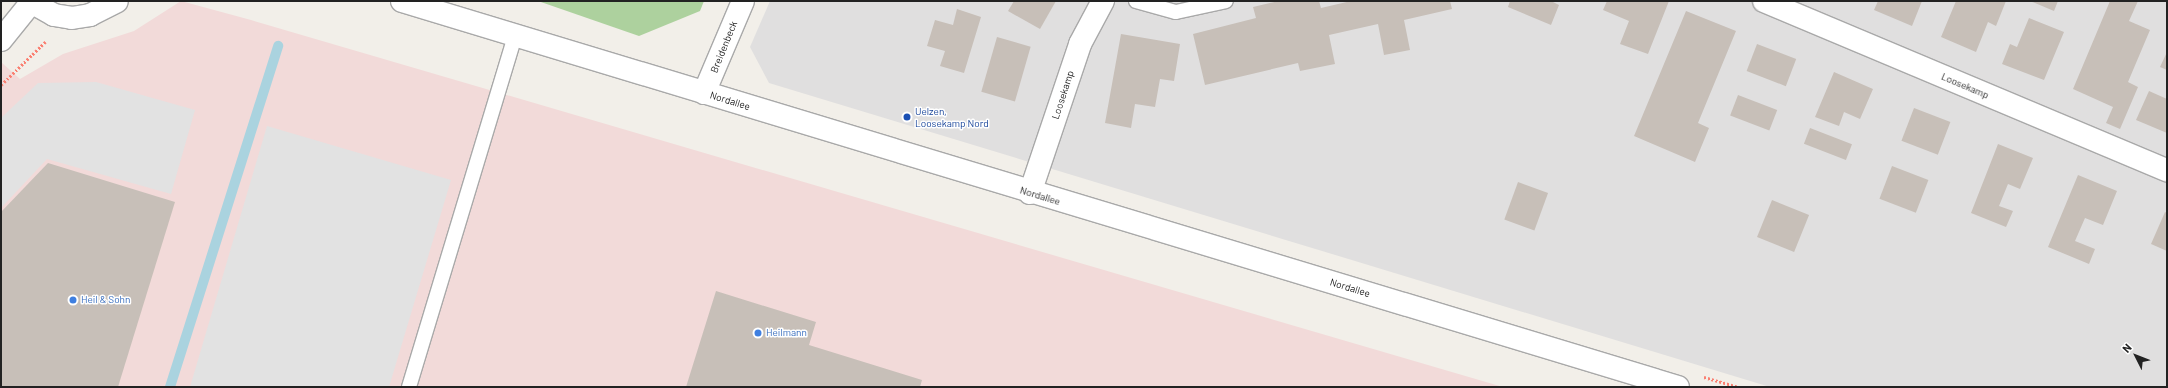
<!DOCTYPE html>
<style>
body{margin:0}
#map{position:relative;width:2168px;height:388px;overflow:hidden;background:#f2efe9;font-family:Barlow,sans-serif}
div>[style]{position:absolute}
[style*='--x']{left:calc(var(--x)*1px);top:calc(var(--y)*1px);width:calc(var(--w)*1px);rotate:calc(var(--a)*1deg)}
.residential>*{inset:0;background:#e0dfdf}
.commercial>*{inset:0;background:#f2dad9}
.forest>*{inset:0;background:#add19e}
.parking>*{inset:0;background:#e2e2e2}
.stream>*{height:10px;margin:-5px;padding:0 5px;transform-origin:5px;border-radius:5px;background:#aad3df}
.building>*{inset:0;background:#c7bfb8;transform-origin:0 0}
.path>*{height:2.5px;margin-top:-1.25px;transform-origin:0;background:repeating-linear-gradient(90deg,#fa8072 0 2px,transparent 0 4px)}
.roads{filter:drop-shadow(1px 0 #a9a9a9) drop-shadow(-1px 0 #a9a9a9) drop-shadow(0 1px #a9a9a9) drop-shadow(0 -1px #a9a9a9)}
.lane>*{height:14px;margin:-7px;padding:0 7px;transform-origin:7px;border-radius:7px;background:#fff}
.street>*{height:22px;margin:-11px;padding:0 11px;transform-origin:11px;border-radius:11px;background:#fff}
.dots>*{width:11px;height:11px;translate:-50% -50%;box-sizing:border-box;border:2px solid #fff;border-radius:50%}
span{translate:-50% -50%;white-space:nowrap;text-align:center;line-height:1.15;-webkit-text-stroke:3px #fff;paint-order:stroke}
.street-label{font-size:10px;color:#222}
.transit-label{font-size:10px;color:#164399}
.left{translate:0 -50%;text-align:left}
.shop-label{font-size:10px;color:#366cbe}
.frame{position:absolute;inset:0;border:2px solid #222;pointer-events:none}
.north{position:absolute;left:2116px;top:336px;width:40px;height:40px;-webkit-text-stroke:3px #fff;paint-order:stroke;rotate:312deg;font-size:11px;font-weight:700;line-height:16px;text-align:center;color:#222}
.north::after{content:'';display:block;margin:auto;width:14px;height:18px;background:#222;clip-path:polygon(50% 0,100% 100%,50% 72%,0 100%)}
</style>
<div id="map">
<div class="residential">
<i style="clip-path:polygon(770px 1px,2167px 1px,2167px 387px,1770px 387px,769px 83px,750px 47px)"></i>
</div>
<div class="commercial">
<i style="clip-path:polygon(181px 1px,251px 20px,1503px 387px,1px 387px,1px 62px,20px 79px,63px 54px,134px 31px)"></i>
</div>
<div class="forest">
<i style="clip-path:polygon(538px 1px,704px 1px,700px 11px,639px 36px)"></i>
</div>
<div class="parking">
<i style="clip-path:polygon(96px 82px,195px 110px,171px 194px,47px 159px,1px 208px,1px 118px,38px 83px)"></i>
<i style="clip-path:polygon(267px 126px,451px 180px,389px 387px,190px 387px)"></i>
</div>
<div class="stream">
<i style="--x:170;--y:387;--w:358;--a:-72.4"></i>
</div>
<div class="building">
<i style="clip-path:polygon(1014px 1px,1056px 1px,1040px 29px,1008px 11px)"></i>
<i style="clip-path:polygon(1279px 1px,1319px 1px,1321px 8px,1351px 1px,1450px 1px,1452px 9px,1404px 20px,1410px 50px,1384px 55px,1378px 24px,1329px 35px,1335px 64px,1300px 71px,1298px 63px,1205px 85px,1193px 34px,1256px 18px,1253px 7px)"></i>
<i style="clip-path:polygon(1510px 1px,1551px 1px,1559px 5px,1551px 25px,1508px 7px)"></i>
<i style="clip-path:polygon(1607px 1px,1669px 1px,1648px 54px,1620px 44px,1629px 21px,1603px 10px)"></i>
<i style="clip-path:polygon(1878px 1px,1922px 1px,1912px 26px,1874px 10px)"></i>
<i style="clip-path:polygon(1956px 1px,2006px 1px,1996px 26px,1988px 22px,1976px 52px,1941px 37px)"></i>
<i style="clip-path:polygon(2030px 1px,2058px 1px,2054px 11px)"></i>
<i style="clip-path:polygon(2110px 1px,2138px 1px,2129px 21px,2150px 30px,2128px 82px,2138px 87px,2120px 129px,2106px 123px,2113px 107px,2073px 89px)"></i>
<i style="clip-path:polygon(957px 9px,981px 17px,964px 73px,940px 66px,945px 51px,927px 46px,935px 20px,953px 25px)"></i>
<i style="clip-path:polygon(1686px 11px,1736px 31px,1698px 123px,1709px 128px,1695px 162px,1634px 136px)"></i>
<i style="clip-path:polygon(2029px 18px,2064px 32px,2044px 80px,2002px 64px,2010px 44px,2017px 47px)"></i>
<i style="clip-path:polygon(1121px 34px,1180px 44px,1174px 81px,1160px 79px,1155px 107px,1135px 104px,1131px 128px,1105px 123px)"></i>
<i style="left:997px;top:37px;width:35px;height:57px;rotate:16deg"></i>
<i style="left:1757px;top:44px;width:42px;height:29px;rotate:21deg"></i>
<i style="clip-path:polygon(2167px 52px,2167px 70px,2160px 67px)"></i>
<i style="clip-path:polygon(1834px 72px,1873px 89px,1860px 119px,1844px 112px,1839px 126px,1815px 117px)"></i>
<i style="clip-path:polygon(2149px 91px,2167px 99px,2167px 133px,2136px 120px)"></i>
<i style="left:1738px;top:95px;width:42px;height:22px;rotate:21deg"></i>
<i style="left:1914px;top:108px;width:39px;height:35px;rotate:21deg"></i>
<i style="left:1810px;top:128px;width:45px;height:17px;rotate:21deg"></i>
<i style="clip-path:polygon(1998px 144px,2033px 158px,2020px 189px,2008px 184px,1999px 206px,2013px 211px,2006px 227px,1971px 213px)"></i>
<i style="clip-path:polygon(48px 163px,175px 202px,118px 387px,1px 387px,1px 212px)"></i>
<i style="left:1892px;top:166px;width:39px;height:35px;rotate:21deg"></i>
<i style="clip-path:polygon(2078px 175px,2117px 191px,2103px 225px,2085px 218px,2075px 241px,2095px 249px,2089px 264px,2048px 247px)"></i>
<i style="left:1518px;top:182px;width:32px;height:40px;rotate:20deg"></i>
<i style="left:1772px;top:200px;width:40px;height:40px;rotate:22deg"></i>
<i style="clip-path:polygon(2165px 212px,2167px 213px,2167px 251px,2151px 244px)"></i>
<i style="clip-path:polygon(716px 291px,816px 322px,809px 345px,922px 380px,920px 387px,686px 387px)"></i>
</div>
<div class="path">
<i style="--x:1;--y:85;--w:62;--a:-44.3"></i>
<i style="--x:1704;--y:377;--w:35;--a:16"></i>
</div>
<div class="roads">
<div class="lane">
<i style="--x:1136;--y:1;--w:41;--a:15.4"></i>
<i style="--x:1176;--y:12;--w:51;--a:-12.4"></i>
<i style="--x:409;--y:387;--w:367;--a:-73.2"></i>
</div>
<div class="street">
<i style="--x:29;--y:1;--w:29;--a:29"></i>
<i style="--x:54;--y:15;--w:18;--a:9"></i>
<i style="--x:72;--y:18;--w:18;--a:-9"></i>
<i style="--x:90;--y:15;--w:30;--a:-27"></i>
<i style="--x:402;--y:1;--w:1333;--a:16.83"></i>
<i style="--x:1764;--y:1;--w:437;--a:22.8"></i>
<i style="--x:1;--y:40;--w:48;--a:-51"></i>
<i style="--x:704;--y:93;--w:100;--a:-67"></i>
<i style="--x:1030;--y:193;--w:157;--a:-71.4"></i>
<i style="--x:1080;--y:44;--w:49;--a:-61.9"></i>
</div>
</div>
<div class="dots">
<i style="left:907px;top:117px;background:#1a4fb4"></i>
<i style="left:73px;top:300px;background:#3f7fe0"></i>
<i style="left:758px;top:333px;background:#3f7fe0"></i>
</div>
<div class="street-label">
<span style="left:724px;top:47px;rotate:-68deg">Breidenbeck</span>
<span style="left:1965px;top:86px;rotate:23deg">Loosekamp</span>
<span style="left:1063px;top:95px;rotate:-72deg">Loosekamp</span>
<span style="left:730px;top:101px;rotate:17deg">Nordallee</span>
<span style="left:1040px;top:196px;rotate:17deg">Nordallee</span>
<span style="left:1350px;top:288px;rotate:17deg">Nordallee</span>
</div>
<div class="transit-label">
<span class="left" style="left:915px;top:117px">Uelzen,<br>Loosekamp Nord</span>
</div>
<div class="shop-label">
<span class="left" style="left:81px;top:300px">Heil &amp; Sohn</span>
<span class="left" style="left:766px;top:333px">Heilmann</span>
</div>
<div class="frame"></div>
<div class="north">N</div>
</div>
